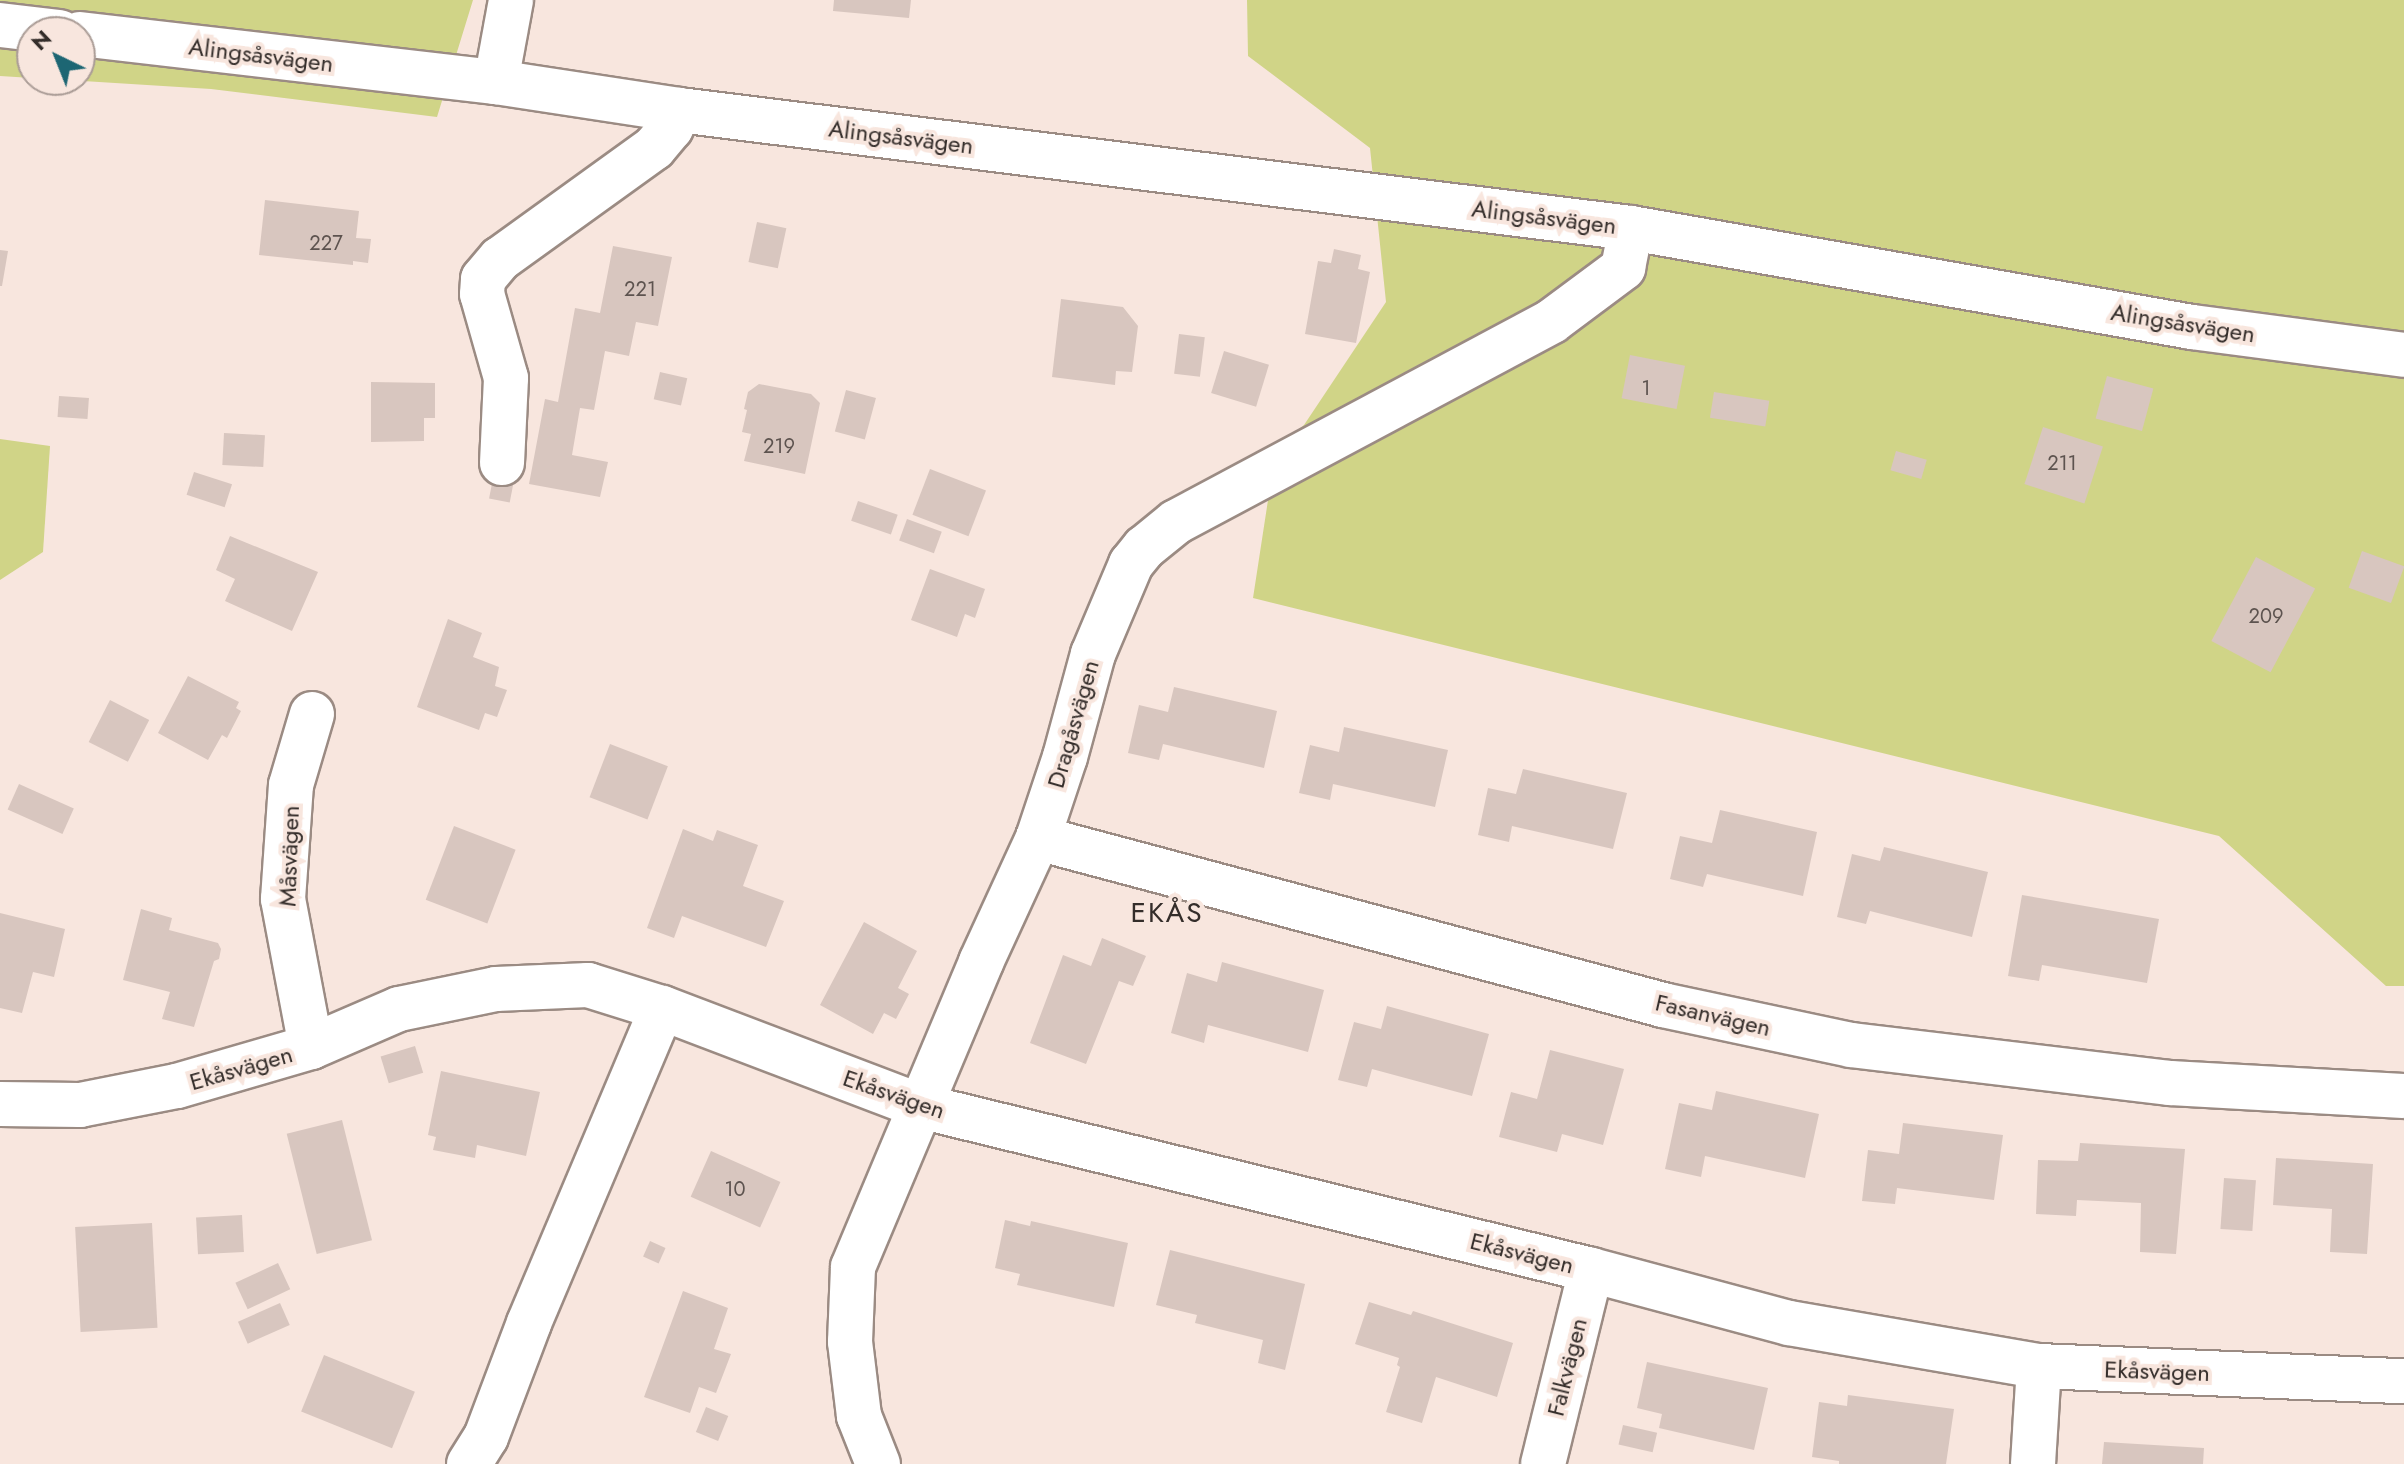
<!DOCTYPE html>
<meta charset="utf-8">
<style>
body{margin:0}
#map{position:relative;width:2404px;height:1464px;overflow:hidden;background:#f8e6de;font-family:Jost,sans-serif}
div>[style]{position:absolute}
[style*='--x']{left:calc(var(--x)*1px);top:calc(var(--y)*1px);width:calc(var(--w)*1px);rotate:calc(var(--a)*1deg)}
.green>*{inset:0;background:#d0d487}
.building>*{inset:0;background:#d8c6bf;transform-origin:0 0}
.roads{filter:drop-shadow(2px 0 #9b8b83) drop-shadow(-2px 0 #9b8b83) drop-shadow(0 2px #9b8b83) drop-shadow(0 -2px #9b8b83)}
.street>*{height:44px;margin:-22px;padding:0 22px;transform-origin:22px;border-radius:22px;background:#fff}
.secondary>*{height:44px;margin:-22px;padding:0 22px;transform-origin:22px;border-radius:22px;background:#fff}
span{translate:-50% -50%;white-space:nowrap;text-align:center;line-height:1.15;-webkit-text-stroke:8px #f8e6de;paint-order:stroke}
.number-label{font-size:20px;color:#5d534f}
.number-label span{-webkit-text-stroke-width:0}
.street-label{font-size:24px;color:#342d2a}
.quarter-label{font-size:28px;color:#342d2a;letter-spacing:2px}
.north{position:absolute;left:16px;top:16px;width:80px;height:80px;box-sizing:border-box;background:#f8e6de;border:2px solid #aa9c96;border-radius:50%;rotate:317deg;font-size:22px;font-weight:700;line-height:32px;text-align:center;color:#342d2a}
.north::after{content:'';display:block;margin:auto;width:28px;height:36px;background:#1d6673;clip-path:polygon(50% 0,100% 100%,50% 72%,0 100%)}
</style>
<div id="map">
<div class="green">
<i style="clip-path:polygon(0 0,473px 0,437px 117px,211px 89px,67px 80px,80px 80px,80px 32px,32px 32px,32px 78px,0 76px)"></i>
<i style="clip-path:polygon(1247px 0,2404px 0,2404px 986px,2386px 986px,2219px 836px,1253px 598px,1276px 448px,1304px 425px,1386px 302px,1370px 148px,1248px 56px)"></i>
<i style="clip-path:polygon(0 439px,50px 446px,43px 552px,0 580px)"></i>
</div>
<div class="building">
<i style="clip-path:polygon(834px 0,911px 0,909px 18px,833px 11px)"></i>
<i style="clip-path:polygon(265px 200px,359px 211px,356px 238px,371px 239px,368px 263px,353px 261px,353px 265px,259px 255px)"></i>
<i style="left:757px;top:222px;width:30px;height:41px;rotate:12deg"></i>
<i style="clip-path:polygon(613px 246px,672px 257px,658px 326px,636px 322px,629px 356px,605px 351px,594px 410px,580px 408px,572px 455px,608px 462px,600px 497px,529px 484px,545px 399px,558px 402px,575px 308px,600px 313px)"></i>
<i style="clip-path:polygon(1334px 249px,1361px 255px,1358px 269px,1370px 272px,1356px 343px,1305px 334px,1318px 261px,1331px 263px)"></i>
<i style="clip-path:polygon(0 250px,8px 251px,2px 286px,0 286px)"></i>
<i style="clip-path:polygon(1061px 299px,1123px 307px,1138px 326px,1132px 372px,1116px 371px,1115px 385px,1052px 377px)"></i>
<i style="left:1179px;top:334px;width:26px;height:40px;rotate:7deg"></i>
<i style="left:1224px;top:351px;width:47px;height:44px;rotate:17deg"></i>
<i style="left:1630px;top:355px;width:56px;height:44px;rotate:11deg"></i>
<i style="left:660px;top:372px;width:28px;height:28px;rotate:13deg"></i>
<i style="left:2107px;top:376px;width:48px;height:44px;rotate:15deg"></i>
<i style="clip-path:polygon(371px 382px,435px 383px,435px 418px,424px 418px,424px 441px,371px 442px)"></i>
<i style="clip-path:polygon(759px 384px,811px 394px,820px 403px,805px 474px,744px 461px,751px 434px,742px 432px,747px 410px,744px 409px,748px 392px)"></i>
<i style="left:846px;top:390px;width:31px;height:43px;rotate:15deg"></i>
<i style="left:1714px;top:392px;width:56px;height:26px;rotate:9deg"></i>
<i style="left:59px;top:396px;width:30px;height:21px;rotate:4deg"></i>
<i style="left:2043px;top:427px;width:63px;height:60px;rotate:18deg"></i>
<i style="left:224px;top:433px;width:41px;height:32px;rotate:3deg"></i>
<i style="left:1896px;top:451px;width:32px;height:20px;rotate:16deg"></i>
<i style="left:495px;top:468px;width:21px;height:31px;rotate:11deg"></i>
<i style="left:930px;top:469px;width:60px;height:49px;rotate:21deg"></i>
<i style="left:194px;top:472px;width:40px;height:24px;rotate:18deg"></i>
<i style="left:858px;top:501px;width:42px;height:21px;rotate:19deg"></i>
<i style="left:907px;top:519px;width:37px;height:23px;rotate:20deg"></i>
<i style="clip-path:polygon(230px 536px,318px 572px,292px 631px,225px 601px,235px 579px,216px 570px)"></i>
<i style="left:2362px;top:551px;width:45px;height:39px;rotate:20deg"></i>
<i style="left:2256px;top:557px;width:67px;height:95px;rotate:28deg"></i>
<i style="clip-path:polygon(930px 569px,985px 589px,975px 618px,965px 614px,957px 637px,911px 620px)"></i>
<i style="clip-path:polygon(448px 619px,482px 633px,473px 657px,499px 667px,495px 686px,507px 690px,497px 717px,485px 713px,479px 730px,417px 707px)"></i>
<i style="clip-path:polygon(188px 676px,239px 702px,236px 708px,241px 711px,227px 738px,222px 735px,208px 760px,158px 733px)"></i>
<i style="clip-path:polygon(1174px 687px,1277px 711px,1264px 768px,1163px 744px,1159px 760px,1128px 753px,1139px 705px,1168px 712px)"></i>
<i style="left:110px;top:700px;width:44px;height:47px;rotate:27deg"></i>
<i style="clip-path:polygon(1344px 727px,1448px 750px,1435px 807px,1333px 784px,1330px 800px,1299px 793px,1310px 745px,1339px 752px)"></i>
<i style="left:610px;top:744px;width:62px;height:57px;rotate:21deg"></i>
<i style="clip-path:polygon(1523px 769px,1627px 793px,1613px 849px,1512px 826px,1509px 842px,1478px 835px,1488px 788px,1516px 794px)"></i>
<i style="left:19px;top:784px;width:60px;height:28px;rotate:24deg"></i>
<i style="clip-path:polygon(1720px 810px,1817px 832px,1803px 896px,1707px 874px,1703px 887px,1670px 879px,1680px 836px,1712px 843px)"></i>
<i style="left:454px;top:826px;width:66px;height:79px;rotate:21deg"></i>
<i style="clip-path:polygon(683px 829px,713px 841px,717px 830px,758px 845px,743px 886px,784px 901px,766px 947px,682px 916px,674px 938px,647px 928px)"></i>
<i style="clip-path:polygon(1884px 847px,1988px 872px,1972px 937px,1870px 911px,1866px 924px,1837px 917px,1852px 854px,1880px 861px)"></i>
<i style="clip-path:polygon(2022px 895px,2159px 919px,2147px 983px,2042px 965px,2039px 981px,2008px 976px)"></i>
<i style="clip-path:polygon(141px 909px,172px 918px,169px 930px,218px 943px,221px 949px,219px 959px,214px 961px,194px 1027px,162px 1019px,170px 992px,123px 980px)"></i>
<i style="clip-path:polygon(0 913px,65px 929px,54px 977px,33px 972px,22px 1013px,0 1008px)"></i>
<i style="clip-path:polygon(864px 922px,917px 951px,898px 988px,909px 994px,896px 1019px,884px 1013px,873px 1034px,820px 1005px)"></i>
<i style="clip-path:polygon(1102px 938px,1146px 956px,1133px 986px,1119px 981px,1086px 1064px,1030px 1043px,1063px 955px,1091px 966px)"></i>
<i style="clip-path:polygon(1222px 962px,1324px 990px,1308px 1052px,1208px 1025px,1204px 1043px,1171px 1033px,1187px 973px,1217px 982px)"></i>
<i style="clip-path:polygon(1387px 1006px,1489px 1034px,1472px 1096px,1372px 1069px,1367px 1087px,1338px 1080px,1354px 1022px,1381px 1029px)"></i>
<i style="left:415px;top:1046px;width:28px;height:36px;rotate:73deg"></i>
<i style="clip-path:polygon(1550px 1050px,1624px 1069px,1603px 1145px,1562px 1134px,1557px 1152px,1499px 1137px,1511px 1092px,1537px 1099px)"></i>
<i style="clip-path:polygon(441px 1071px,540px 1092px,526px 1156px,477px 1145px,475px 1158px,433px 1150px,436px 1137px,428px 1135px)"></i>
<i style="clip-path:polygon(1716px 1091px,1819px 1114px,1805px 1178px,1705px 1156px,1701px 1177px,1665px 1169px,1679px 1103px,1712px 1110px)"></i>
<i style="left:342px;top:1120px;width:124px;height:57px;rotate:76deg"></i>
<i style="clip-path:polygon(1903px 1123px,2003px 1135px,1994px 1200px,1897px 1188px,1895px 1204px,1862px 1201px,1868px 1150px,1899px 1154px)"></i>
<i style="clip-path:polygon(2080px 1143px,2185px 1149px,2176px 1254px,2140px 1252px,2141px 1203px,2077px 1200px,2076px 1216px,2036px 1214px,2038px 1160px,2078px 1161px)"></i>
<i style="left:711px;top:1151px;width:76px;height:50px;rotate:24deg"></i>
<i style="clip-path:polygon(2276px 1158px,2373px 1164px,2367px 1254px,2330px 1252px,2332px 1209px,2273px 1205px)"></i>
<i style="left:2224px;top:1178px;width:32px;height:51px;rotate:4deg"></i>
<i style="left:242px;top:1215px;width:37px;height:46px;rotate:87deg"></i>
<i style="clip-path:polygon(1005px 1220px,1030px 1226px,1031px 1221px,1128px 1243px,1114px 1307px,1017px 1285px,1020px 1274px,995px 1268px)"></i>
<i style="left:152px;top:1223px;width:105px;height:77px;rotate:87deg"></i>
<i style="left:650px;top:1241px;width:17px;height:17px;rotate:24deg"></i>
<i style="clip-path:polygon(1170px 1250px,1305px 1284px,1285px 1370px,1258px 1363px,1263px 1340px,1195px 1323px,1197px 1315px,1156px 1305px)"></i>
<i style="left:278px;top:1263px;width:29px;height:47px;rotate:65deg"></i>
<i style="clip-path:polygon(683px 1291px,728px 1308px,714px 1349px,731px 1354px,716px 1393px,699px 1387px,690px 1413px,644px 1397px)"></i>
<i style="clip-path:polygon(1369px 1302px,1411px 1315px,1413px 1311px,1513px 1343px,1497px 1397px,1436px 1377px,1422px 1423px,1386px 1412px,1400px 1367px,1397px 1365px,1399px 1358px,1355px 1344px)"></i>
<i style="left:280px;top:1303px;width:24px;height:46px;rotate:66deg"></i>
<i style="left:324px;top:1355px;width:98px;height:61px;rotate:22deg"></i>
<i style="clip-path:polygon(1647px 1362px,1768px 1388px,1754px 1450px,1659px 1428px,1662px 1414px,1637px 1408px)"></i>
<i style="clip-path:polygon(1848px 1395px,1954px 1409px,1946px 1464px,1839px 1464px,1839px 1461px,1812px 1457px,1819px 1402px,1847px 1406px)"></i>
<i style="left:706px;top:1407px;width:24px;height:27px;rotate:22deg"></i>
<i style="left:1623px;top:1425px;width:35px;height:20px;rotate:13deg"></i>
<i style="clip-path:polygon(2104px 1442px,2204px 1448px,2203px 1464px,2102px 1464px)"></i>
</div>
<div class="roads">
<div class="street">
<i style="--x:496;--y:82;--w:83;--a:-79.6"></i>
<i style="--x:502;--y:463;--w:85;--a:-87.3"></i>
<i style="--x:506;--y:378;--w:87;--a:-105.9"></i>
<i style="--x:482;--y:294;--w:15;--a:-86"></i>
<i style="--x:483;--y:279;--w:26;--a:-50"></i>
<i style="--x:500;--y:259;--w:190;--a:-35.8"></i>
<i style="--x:654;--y:148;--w:26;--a:-50"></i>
<i style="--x:671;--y:128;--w:20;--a:-66"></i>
<i style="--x:1038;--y:838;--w:647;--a:14.96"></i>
<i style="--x:1663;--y:1005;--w:192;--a:12"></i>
<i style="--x:1851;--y:1045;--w:321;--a:6.8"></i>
<i style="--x:2170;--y:1083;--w:234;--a:3.2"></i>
<i style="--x:311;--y:1047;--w:151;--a:-100.7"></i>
<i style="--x:283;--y:899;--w:114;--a:-86"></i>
<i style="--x:291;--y:785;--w:74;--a:-73.5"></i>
<i style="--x:0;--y:1104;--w:80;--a:0.7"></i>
<i style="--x:80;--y:1105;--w:99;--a:-11.1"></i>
<i style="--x:177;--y:1086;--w:140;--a:-16.2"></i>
<i style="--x:311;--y:1047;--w:96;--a:-23.4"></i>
<i style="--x:399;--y:1009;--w:99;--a:-11.7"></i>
<i style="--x:496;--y:989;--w:92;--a:-2.5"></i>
<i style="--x:588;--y:985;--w:77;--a:17.3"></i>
<i style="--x:662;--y:1008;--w:276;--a:20.8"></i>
<i style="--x:920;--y:1106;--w:691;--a:13.73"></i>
<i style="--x:1591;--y:1270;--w:205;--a:15"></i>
<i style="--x:1789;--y:1323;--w:254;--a:9.8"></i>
<i style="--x:2039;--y:1366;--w:365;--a:2.4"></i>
<i style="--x:469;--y:1464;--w:32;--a:-58"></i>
<i style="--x:486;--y:1437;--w:122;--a:-69.3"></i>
<i style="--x:529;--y:1323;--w:342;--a:-67.1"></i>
<i style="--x:878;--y:1464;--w:52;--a:-111.6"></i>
<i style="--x:859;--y:1416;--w:75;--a:-96.9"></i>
<i style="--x:850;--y:1342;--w:75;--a:-87.7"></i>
<i style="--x:853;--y:1267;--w:331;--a:-67.2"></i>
<i style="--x:981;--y:962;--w:136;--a:-65.3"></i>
<i style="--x:1038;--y:838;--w:85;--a:-71.6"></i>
<i style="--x:1065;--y:757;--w:107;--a:-74.8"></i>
<i style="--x:1093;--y:654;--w:98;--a:-67.1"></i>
<i style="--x:1131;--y:564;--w:21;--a:-51"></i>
<i style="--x:1144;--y:548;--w:41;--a:-39.1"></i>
<i style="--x:1176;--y:522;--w:426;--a:-28.1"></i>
<i style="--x:1552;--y:321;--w:89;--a:-36.7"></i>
<i style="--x:1623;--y:268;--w:41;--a:-78.7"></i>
<i style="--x:1543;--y:1464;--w:200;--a:-76.1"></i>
<i style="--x:2033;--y:1464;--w:98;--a:-86.5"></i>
</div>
<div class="secondary">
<i style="--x:0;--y:25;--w:60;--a:6.7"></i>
<i style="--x:80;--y:34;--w:419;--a:6.6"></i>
<i style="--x:496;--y:82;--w:185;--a:8.7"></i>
<i style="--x:679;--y:110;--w:959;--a:7.07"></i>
<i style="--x:1631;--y:228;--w:570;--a:10.01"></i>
<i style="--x:2192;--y:327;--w:214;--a:7.5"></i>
</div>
</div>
<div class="number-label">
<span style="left:326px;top:243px">227</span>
<span style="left:640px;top:289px">221</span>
<span style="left:1646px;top:388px">1</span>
<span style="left:779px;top:446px">219</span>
<span style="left:2062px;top:463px">211</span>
<span style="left:2266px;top:616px">209</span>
<span style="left:735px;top:1189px">10</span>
</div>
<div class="street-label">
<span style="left:261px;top:55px;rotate:7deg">Alingsåsvägen</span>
<span style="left:901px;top:137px;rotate:7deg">Alingsåsvägen</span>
<span style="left:1544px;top:217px;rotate:7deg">Alingsåsvägen</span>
<span style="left:2183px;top:323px;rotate:9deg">Alingsåsvägen</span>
<span style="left:1073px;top:724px;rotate:-74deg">Dragåsvägen</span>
<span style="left:289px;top:856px;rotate:-88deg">Måsvägen</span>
<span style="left:1713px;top:1015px;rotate:13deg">Fasanvägen</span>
<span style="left:241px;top:1068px;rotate:-16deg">Ekåsvägen</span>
<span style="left:894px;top:1094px;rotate:19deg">Ekåsvägen</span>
<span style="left:1522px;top:1253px;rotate:14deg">Ekåsvägen</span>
<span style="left:1567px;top:1367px;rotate:-76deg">Falkvägen</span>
<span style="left:2157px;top:1371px;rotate:2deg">Ekåsvägen</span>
</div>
<div class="quarter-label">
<span style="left:1167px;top:913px">EKÅS</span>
</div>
<div class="north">N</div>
</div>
